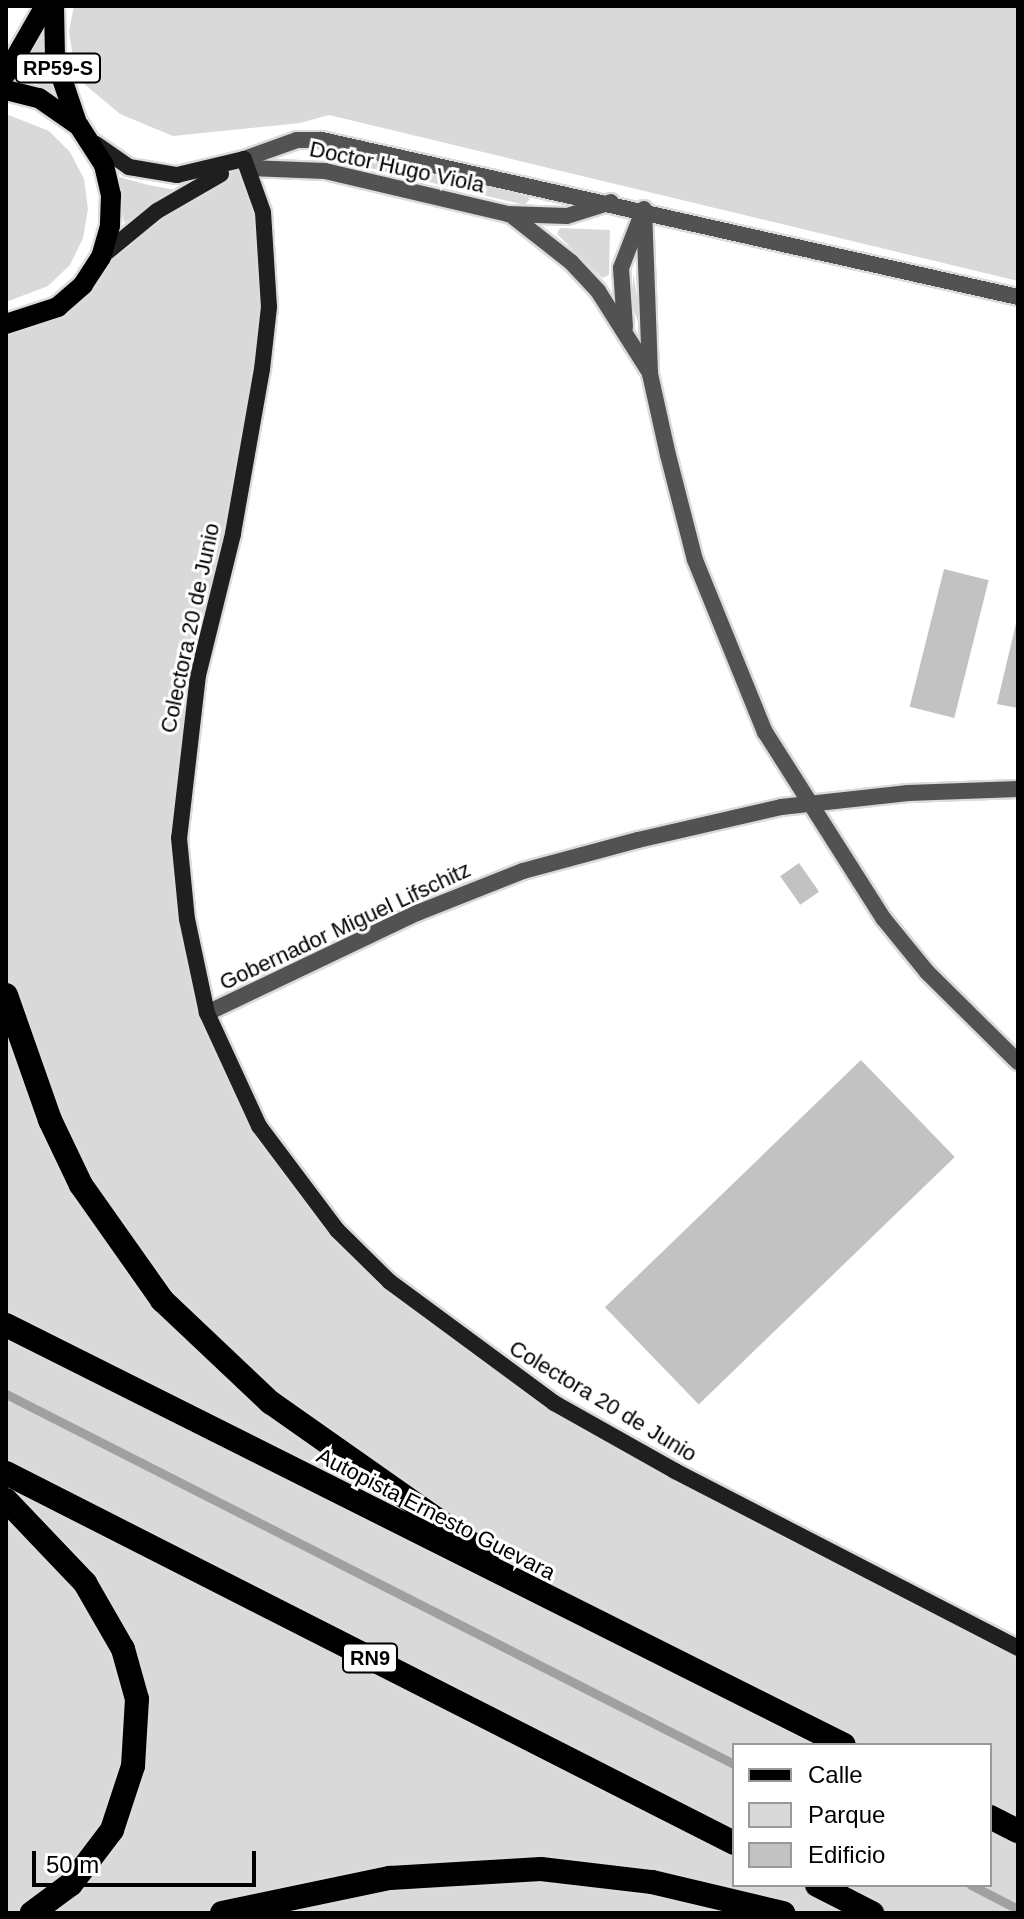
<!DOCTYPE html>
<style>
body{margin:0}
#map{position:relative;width:1024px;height:1919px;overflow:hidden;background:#fff;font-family:Helvetica,sans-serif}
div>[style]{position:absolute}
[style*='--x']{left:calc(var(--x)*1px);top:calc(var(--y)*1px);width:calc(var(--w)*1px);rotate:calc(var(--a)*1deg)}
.green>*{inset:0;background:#d9d9d9}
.stream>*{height:9px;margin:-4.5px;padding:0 4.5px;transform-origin:4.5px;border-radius:4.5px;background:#a0a0a0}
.building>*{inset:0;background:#c2c2c2;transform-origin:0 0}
.roads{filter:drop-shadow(2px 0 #dbdbdb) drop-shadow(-2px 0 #dbdbdb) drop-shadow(0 2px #dbdbdb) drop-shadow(0 -2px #dbdbdb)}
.street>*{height:16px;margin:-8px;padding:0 8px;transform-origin:8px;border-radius:8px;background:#525252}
.secondary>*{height:16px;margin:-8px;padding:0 8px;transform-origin:8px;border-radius:8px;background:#1f1f1f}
.primary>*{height:20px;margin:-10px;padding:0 10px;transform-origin:10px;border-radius:10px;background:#000}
.highway>*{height:24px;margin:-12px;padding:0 12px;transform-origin:12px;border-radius:12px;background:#000}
span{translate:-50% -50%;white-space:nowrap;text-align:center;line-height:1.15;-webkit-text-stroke:6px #fff;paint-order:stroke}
.shield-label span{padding:2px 6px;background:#fff;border:2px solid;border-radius:6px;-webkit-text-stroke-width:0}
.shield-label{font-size:20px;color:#000;font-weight:700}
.street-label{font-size:22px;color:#000}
.frame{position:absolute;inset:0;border:8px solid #000;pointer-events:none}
.legend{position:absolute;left:732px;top:1743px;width:260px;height:144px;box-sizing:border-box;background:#fff;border:2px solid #999;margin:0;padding:10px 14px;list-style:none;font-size:24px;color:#000}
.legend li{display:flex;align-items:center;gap:16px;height:40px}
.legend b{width:40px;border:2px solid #999}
.scale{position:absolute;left:32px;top:1851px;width:224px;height:36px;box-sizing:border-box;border:4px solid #000;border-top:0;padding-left:10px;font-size:24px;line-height:28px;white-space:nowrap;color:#000;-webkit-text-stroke:6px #fff;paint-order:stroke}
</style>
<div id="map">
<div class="green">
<i style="clip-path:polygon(74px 6px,1018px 6px,1018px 281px,329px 115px,300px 123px,173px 136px,120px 114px,76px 77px,69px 31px)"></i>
<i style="clip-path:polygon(44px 22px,56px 93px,16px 75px)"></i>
<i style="clip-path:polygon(6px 114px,49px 131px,70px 152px,84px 179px,88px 209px,83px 238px,70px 265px,48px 286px,6px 302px)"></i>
<i style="clip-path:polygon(325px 149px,527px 196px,530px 199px,525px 205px,324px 157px,321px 150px)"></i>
<i style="clip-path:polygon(evenodd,249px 168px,269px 307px,198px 675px,179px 838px,207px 1013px,259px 1126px,337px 1230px,554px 1403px,1018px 1648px,1018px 1913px,6px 1913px,6px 324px,28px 321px,101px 257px,227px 172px,249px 168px,734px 1745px,990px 1745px,990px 1885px,734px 1885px,734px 1745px)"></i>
<i style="clip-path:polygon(119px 177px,148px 185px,176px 190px,124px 223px)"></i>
<i style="clip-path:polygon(560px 228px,610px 230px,609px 275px,602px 278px,557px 234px)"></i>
<i style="clip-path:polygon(633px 273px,641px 320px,639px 325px,633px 308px)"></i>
</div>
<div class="stream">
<i style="--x:6;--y:1394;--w:817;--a:26.94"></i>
<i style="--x:971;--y:1885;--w:53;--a:27.1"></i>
</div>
<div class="building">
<i style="left:944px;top:569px;width:46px;height:142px;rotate:14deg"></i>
<i style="clip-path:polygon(1017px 619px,1018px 619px,1018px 708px,997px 704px)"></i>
<i style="left:799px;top:863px;width:35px;height:23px;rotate:55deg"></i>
<i style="left:861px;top:1060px;width:135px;height:356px;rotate:46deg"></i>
</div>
<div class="roads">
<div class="street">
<i style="--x:244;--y:159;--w:56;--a:-19.7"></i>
<i style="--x:297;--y:140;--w:25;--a:0"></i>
<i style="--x:322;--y:140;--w:713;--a:12.71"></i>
<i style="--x:249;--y:168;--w:76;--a:2.3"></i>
<i style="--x:325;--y:171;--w:188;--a:13.2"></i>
<i style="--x:508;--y:214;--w:59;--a:1.9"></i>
<i style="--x:567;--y:216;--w:46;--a:-17.7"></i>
<i style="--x:644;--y:209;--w:165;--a:87.9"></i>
<i style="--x:650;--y:374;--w:83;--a:77.5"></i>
<i style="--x:668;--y:455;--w:108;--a:75.6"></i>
<i style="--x:695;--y:560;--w:186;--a:67.9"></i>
<i style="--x:765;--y:732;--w:220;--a:57.6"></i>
<i style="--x:883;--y:918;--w:70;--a:50.8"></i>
<i style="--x:927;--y:972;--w:128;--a:44.7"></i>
<i style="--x:511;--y:215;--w:76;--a:38.1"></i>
<i style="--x:571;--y:262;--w:40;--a:47"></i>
<i style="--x:598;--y:291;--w:97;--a:57.6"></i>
<i style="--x:625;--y:327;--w:59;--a:-93.9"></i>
<i style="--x:621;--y:268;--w:61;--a:-68.9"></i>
<i style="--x:207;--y:1013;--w:233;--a:-25.5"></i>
<i style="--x:417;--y:913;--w:114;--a:-21.6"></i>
<i style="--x:523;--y:871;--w:119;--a:-15.1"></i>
<i style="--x:638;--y:840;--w:147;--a:-13"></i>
<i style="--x:781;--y:807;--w:128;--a:-6.3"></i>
<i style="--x:908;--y:793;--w:110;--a:-2.1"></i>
</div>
<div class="secondary">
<i style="--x:96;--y:144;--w:40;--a:34.9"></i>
<i style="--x:129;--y:167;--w:49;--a:9.5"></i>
<i style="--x:177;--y:175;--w:69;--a:-13.4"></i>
<i style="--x:244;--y:159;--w:56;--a:70.3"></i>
<i style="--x:263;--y:212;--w:95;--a:86.4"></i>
<i style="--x:269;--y:307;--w:62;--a:96.4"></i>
<i style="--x:262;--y:369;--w:168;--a:100"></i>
<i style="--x:233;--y:534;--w:145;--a:103.9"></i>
<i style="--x:198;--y:675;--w:164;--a:96.6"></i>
<i style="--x:179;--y:838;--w:81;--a:84.4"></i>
<i style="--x:187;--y:919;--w:96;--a:78"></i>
<i style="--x:207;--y:1013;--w:124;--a:65.3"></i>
<i style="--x:259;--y:1126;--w:130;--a:53.1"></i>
<i style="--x:337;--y:1230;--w:74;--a:44.5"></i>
<i style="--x:390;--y:1282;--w:204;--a:36.4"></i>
<i style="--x:554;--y:1403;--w:139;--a:29.3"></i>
<i style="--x:675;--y:1471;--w:386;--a:27.3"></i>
<i style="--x:101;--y:257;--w:72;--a:-39.4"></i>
<i style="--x:157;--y:211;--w:74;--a:-30"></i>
</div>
<div class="primary">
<i style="--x:54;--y:6;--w:52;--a:88.9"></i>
<i style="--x:55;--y:58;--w:69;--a:71.3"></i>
<i style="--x:6;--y:74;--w:78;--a:-60.2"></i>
<i style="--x:6;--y:90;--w:34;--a:14"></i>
<i style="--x:39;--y:98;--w:49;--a:35"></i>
<i style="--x:79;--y:126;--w:46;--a:57.3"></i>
<i style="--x:104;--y:165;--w:31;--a:77"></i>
<i style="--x:111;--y:195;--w:31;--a:92"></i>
<i style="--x:110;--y:226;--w:32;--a:106"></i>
<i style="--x:101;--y:257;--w:33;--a:123"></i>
<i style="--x:83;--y:285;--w:33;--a:139"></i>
<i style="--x:58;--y:307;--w:55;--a:161.9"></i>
</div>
<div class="highway">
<i style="--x:6;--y:995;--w:133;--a:70.6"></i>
<i style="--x:50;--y:1120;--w:72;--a:64.5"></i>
<i style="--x:81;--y:1185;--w:141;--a:54.8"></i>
<i style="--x:162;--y:1300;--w:149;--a:43.4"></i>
<i style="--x:270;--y:1402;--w:266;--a:35.1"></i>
<i style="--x:6;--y:1325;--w:937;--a:26.62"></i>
<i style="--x:6;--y:1473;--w:817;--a:26.94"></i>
<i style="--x:6;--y:1500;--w:115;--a:46.4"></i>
<i style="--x:85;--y:1583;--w:76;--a:60.1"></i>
<i style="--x:123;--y:1649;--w:52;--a:74.4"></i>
<i style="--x:137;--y:1699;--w:67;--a:93.4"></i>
<i style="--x:133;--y:1766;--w:67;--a:108.2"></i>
<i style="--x:112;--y:1830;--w:68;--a:127.2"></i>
<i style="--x:71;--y:1884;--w:49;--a:143.4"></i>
<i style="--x:990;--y:1817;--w:31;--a:27"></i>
<i style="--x:817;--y:1885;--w:62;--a:27"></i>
<i style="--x:222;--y:1913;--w:172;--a:-11.8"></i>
<i style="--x:390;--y:1878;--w:151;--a:-3.4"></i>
<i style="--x:541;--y:1869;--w:112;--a:6.7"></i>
<i style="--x:652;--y:1882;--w:135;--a:13.3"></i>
</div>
</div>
<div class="shield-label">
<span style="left:58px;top:68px">RP59-S</span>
<span style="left:370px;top:1658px">RN9</span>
</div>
<div class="street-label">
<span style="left:397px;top:167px;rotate:12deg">Doctor Hugo Viola</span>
<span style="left:190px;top:628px;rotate:-78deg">Colectora 20 de Junio</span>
<span style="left:345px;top:926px;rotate:-25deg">Gobernador Miguel Lifschitz</span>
<span style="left:603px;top:1401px;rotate:31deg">Colectora 20 de Junio</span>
<span style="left:436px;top:1514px;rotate:27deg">Autopista Ernesto Guevara</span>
</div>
<div class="frame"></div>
<ul class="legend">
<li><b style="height:10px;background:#000"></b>Calle</li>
<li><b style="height:22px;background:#d9d9d9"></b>Parque</li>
<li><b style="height:22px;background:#c2c2c2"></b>Edificio</li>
</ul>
<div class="scale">50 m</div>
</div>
